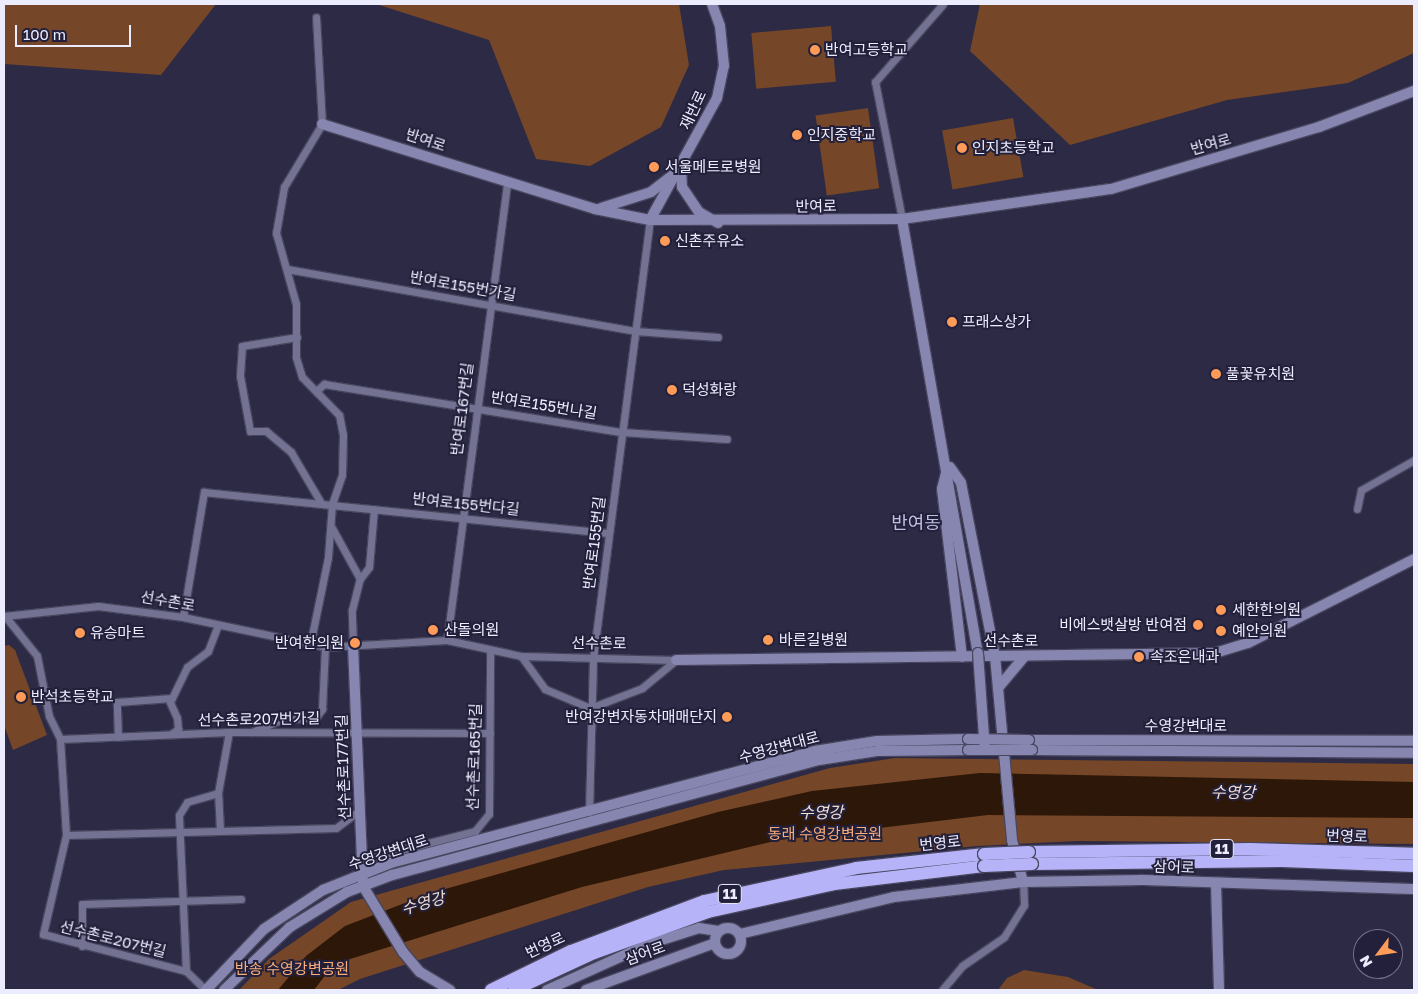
<!DOCTYPE html>
<meta charset="utf-8">
<style>
body{margin:0}
#map{position:relative;width:1418px;height:994px;overflow:hidden;background:#2c2a45;font-family:"Golos Text","Noto Sans KR",sans-serif}
div>[style]{position:absolute}
[style*='--x']{left:calc(var(--x)*1px);top:calc(var(--y)*1px);width:calc(var(--w)*1px);rotate:calc(var(--a)*1deg)}
.green>*{inset:0;background:#754627;transform-origin:0 0}
.water>*{inset:0;background:#2d1708}
.roads{filter:drop-shadow(1px 0 #48465e) drop-shadow(-1px 0 #48465e) drop-shadow(0 1px #48465e) drop-shadow(0 -1px #48465e)}
.street>*{height:7px;margin:-3.5px;padding:0 3.5px;transform-origin:3.5px;border-radius:3.5px;background:#737292}
.secondary>*{height:10px;margin:-5px;padding:0 5px;transform-origin:5px;border-radius:5px;background:#8786b1}
.secondary>.ring{margin:-5px;padding:0;box-sizing:content-box;background:none;border:10px solid #8786b1;border-radius:50%}
.highway>*{height:12px;margin:-6px;padding:0 6px;transform-origin:6px;border-radius:6px;background:#b7b3f8}
.bridges{filter:drop-shadow(1px 0 #48465e) drop-shadow(-1px 0 #48465e) drop-shadow(0 1px #48465e) drop-shadow(0 -1px #48465e)}
.secondary-bridge>*{height:10px;margin:-5px;padding:0 5px;transform-origin:5px;border-radius:5px;background:#8786b1}
.highway-bridge>*{height:12px;margin:-6px;padding:0 6px;transform-origin:6px;border-radius:6px;background:#b7b3f8}
.dots>*{width:14px;height:14px;translate:-50% -50%;box-sizing:border-box;border:2px solid #22203a;border-radius:50%}
span{translate:-50% -50%;white-space:nowrap;text-align:center;line-height:1.15;-webkit-text-stroke:4px #22203a;paint-order:stroke}
.shield-label span{padding:1px 4px;background:#22203a;border:1px solid;border-radius:4px;-webkit-text-stroke-width:0}
.shield-label{font-size:14px;color:#ececff;font-weight:700}
.poi-label{font-size:15px;color:#ececff}
.left{translate:0 -50%;text-align:left}
.right{translate:-100% -50%;text-align:right}
.street-label{font-size:15px;color:#ececff}
.park-label{font-size:15px;color:#fbad7b}
.water-label{font-size:16px;color:#f1dcd0;font-style:italic}
.quarter-label{font-size:18px;color:#c0bfe2}
.frame{position:absolute;inset:0;border:5px solid #ececff;pointer-events:none}
.north{position:absolute;left:1353px;top:929px;width:50px;height:50px;box-sizing:border-box;background:#22203a;border:1px solid #737289;border-radius:50%;rotate:239deg;font-size:14px;font-weight:700;line-height:20px;text-align:center;color:#ececff}
.north::after{content:'';display:block;margin:auto;width:18px;height:22px;background:#fe9b58;clip-path:polygon(50% 0,100% 100%,50% 72%,0 100%)}
.scale{position:absolute;left:15px;top:25px;width:116px;height:22px;box-sizing:border-box;border:2px solid #ececff;border-top:0;padding-left:6px;font-size:15px;line-height:18px;white-space:nowrap;color:#ececff;-webkit-text-stroke:4px #22203a;paint-order:stroke}
</style>
<div id="map">
<div class="green">
<i style="clip-path:polygon(4px 4px,216px 4px,161px 75px,4px 64px)"></i>
<i style="clip-path:polygon(376px 4px,679px 4px,689px 65px,661px 127px,590px 166px,536px 159px,489px 40px)"></i>
<i style="clip-path:polygon(980px 4px,1414px 4px,1414px 53px,1348px 83px,1227px 100px,1070px 145px,970px 51px)"></i>
<i style="left:831px;top:26px;width:56px;height:80px;rotate:85deg"></i>
<i style="left:868px;top:108px;width:81px;height:53px;rotate:82deg"></i>
<i style="left:1013px;top:118px;width:60px;height:72px;rotate:80deg"></i>
<i style="clip-path:polygon(9px 645px,15px 650px,47px 735px,13px 750px,4px 725px,4px 646px)"></i>
<i style="clip-path:polygon(895px 758px,1414px 764px,1414px 844px,1078px 841px,977px 846px,724px 870px,648px 887px,360px 979px,338px 990px,239px 990px,269px 959px,351px 902px,830px 768px)"></i>
<i style="clip-path:polygon(1024px 970px,1068px 977px,1098px 990px,998px 990px,1007px 978px)"></i>
</div>
<div class="water">
<i style="clip-path:polygon(980px 773px,1414px 782px,1414px 818px,988px 815px,779px 840px,582px 887px,347px 960px,330px 969px,314px 990px,278px 990px,306px 956px,345px 926px,431px 893px,718px 812px,812px 791px)"></i>
</div>
<div class="roads">
<div class="street">
<i style="--x:902;--y:219;--w:140;--a:-101.1"></i>
<i style="--x:875;--y:82;--w:103;--a:-48.9"></i>
<i style="--x:287;--y:269;--w:353;--a:10.1"></i>
<i style="--x:635;--y:331;--w:83;--a:4.1"></i>
<i style="--x:297;--y:337;--w:56;--a:170.7"></i>
<i style="--x:242;--y:346;--w:30;--a:94"></i>
<i style="--x:240;--y:376;--w:56;--a:79.7"></i>
<i style="--x:250;--y:431;--w:16;--a:0"></i>
<i style="--x:266;--y:431;--w:33;--a:40"></i>
<i style="--x:291;--y:452;--w:59;--a:59.5"></i>
<i style="--x:316;--y:391;--w:11;--a:-41"></i>
<i style="--x:324;--y:384;--w:302;--a:9.2"></i>
<i style="--x:622;--y:432;--w:105;--a:3.8"></i>
<i style="--x:1357;--y:509;--w:19;--a:-78"></i>
<i style="--x:1361;--y:490;--w:61;--a:-29.5"></i>
<i style="--x:332;--y:528;--w:58;--a:61.2"></i>
<i style="--x:4;--y:616;--w:95;--a:-6.1"></i>
<i style="--x:98;--y:606;--w:86;--a:7.4"></i>
<i style="--x:183;--y:617;--w:145;--a:11.9"></i>
<i style="--x:325;--y:647;--w:122;--a:-3.3"></i>
<i style="--x:447;--y:640;--w:76;--a:12.2"></i>
<i style="--x:521;--y:656;--w:155;--a:1.5"></i>
<i style="--x:5;--y:616;--w:51;--a:51.3"></i>
<i style="--x:37;--y:656;--w:61;--a:78.7"></i>
<i style="--x:49;--y:716;--w:25;--a:64"></i>
<i style="--x:60;--y:739;--w:96;--a:86.4"></i>
<i style="--x:66;--y:835;--w:102;--a:103.1"></i>
<i style="--x:43;--y:934;--w:148;--a:14.5"></i>
<i style="--x:186;--y:971;--w:28;--a:44"></i>
<i style="--x:183;--y:617;--w:127;--a:-80.5"></i>
<i style="--x:204;--y:492;--w:407;--a:5.8"></i>
<i style="--x:447;--y:640;--w:462;--a:-82.5"></i>
<i style="--x:310;--y:645;--w:90;--a:-78.4"></i>
<i style="--x:328;--y:557;--w:53;--a:-85.7"></i>
<i style="--x:332;--y:504;--w:31;--a:-71"></i>
<i style="--x:342;--y:475;--w:40;--a:-88.6"></i>
<i style="--x:343;--y:435;--w:20;--a:-101"></i>
<i style="--x:339;--y:415;--w:53;--a:-134.2"></i>
<i style="--x:302;--y:377;--w:21;--a:-107"></i>
<i style="--x:296;--y:357;--w:53;--a:-90"></i>
<i style="--x:296;--y:304;--w:74;--a:-105.7"></i>
<i style="--x:276;--y:233;--w:47;--a:-80.1"></i>
<i style="--x:284;--y:187;--w:74;--a:-58.9"></i>
<i style="--x:322;--y:124;--w:107;--a:-93.2"></i>
<i style="--x:353;--y:646;--w:36;--a:-92"></i>
<i style="--x:352;--y:610;--w:32;--a:-76"></i>
<i style="--x:360;--y:579;--w:15;--a:-53"></i>
<i style="--x:369;--y:567;--w:58;--a:-85.1"></i>
<i style="--x:521;--y:656;--w:41;--a:54"></i>
<i style="--x:545;--y:689;--w:49;--a:22.9"></i>
<i style="--x:590;--y:708;--w:56;--a:-21"></i>
<i style="--x:642;--y:688;--w:44;--a:-39.5"></i>
<i style="--x:252;--y:732;--w:28;--a:-23"></i>
<i style="--x:278;--y:721;--w:39;--a:-7"></i>
<i style="--x:317;--y:716;--w:9;--a:-54"></i>
<i style="--x:322;--y:709;--w:62;--a:-87.2"></i>
<i style="--x:171;--y:734;--w:9;--a:-36"></i>
<i style="--x:178;--y:729;--w:11;--a:-95"></i>
<i style="--x:177;--y:718;--w:17;--a:-114"></i>
<i style="--x:170;--y:702;--w:39;--a:-64"></i>
<i style="--x:187;--y:667;--w:26;--a:-37"></i>
<i style="--x:208;--y:651;--w:26;--a:-69"></i>
<i style="--x:118;--y:737;--w:35;--a:-92"></i>
<i style="--x:117;--y:702;--w:55;--a:-4.2"></i>
<i style="--x:60;--y:739;--w:169;--a:-2.4"></i>
<i style="--x:229;--y:732;--w:261;--a:0.2"></i>
<i style="--x:589;--y:812;--w:154;--a:-88.5"></i>
<i style="--x:593;--y:658;--w:442;--a:-82.6"></i>
<i style="--x:220;--y:830;--w:37;--a:-93"></i>
<i style="--x:218;--y:793;--w:62;--a:-79.8"></i>
<i style="--x:66;--y:835;--w:270;--a:-1.5"></i>
<i style="--x:336;--y:828;--w:30;--a:-37"></i>
<i style="--x:362;--y:860;--w:117;--a:-14.4"></i>
<i style="--x:475;--y:831;--w:22;--a:-51"></i>
<i style="--x:489;--y:814;--w:162;--a:-89.6"></i>
<i style="--x:82;--y:946;--w:42;--a:-90"></i>
<i style="--x:82;--y:904;--w:159;--a:-1.8"></i>
<i style="--x:186;--y:971;--w:156;--a:-92.6"></i>
<i style="--x:179;--y:815;--w:15;--a:-58"></i>
<i style="--x:187;--y:802;--w:32;--a:-16"></i>
<i style="--x:942;--y:990;--w:31;--a:-50"></i>
<i style="--x:962;--y:966;--w:51;--a:-34.6"></i>
<i style="--x:1004;--y:937;--w:38;--a:-58"></i>
<i style="--x:1024;--y:905;--w:23;--a:-92"></i>
</div>
<div class="secondary">
<i style="--x:322;--y:124;--w:286;--a:17.3"></i>
<i style="--x:595;--y:209;--w:56;--a:11.3"></i>
<i style="--x:650;--y:220;--w:252;--a:-0.2"></i>
<i style="--x:902;--y:219;--w:211;--a:-8.2"></i>
<i style="--x:1111;--y:189;--w:217;--a:-16.6"></i>
<i style="--x:1319;--y:127;--w:102;--a:-20.8"></i>
<i style="--x:681;--y:168;--w:19;--a:87"></i>
<i style="--x:682;--y:187;--w:30;--a:56"></i>
<i style="--x:699;--y:212;--w:22;--a:30"></i>
<i style="--x:601;--y:208;--w:52;--a:-17.7"></i>
<i style="--x:651;--y:192;--w:33;--a:-38"></i>
<i style="--x:902;--y:219;--w:441;--a:80.1"></i>
<i style="--x:650;--y:220;--w:139;--a:-61.2"></i>
<i style="--x:717;--y:98;--w:33;--a:-78"></i>
<i style="--x:724;--y:66;--w:40;--a:-95.7"></i>
<i style="--x:720;--y:26;--w:23;--a:-110"></i>
<i style="--x:950;--y:467;--w:19;--a:55"></i>
<i style="--x:961;--y:483;--w:176;--a:78.9"></i>
<i style="--x:995;--y:656;--w:185;--a:84.7"></i>
<i style="--x:1012;--y:840;--w:43;--a:75.3"></i>
<i style="--x:947;--y:469;--w:21;--a:104"></i>
<i style="--x:942;--y:489;--w:169;--a:83.2"></i>
<i style="--x:353;--y:646;--w:240;--a:87.6"></i>
<i style="--x:363;--y:886;--w:77;--a:58.8"></i>
<i style="--x:403;--y:952;--w:26;--a:50"></i>
<i style="--x:420;--y:972;--w:35;--a:31"></i>
<i style="--x:676;--y:660;--w:539;--a:-0.74"></i>
<i style="--x:1215;--y:653;--w:34;--a:-17"></i>
<i style="--x:1248;--y:643;--w:186;--a:-26.8"></i>
<i style="--x:998;--y:688;--w:40;--a:-50"></i>
<i style="--x:1029;--y:740;--w:385;--a:0.1"></i>
<i style="--x:1032;--y:750;--w:382;--a:0.4"></i>
<i style="--x:1216;--y:883;--w:107;--a:88.4"></i>
<i class="ring" style="left:715px;top:928px;width:16px;height:16px"></i>
<i style="--x:740;--y:934;--w:158;--a:-13.5"></i>
<i style="--x:894;--y:897;--w:130;--a:-6.6"></i>
<i style="--x:1023;--y:882;--w:119;--a:-1"></i>
<i style="--x:1142;--y:880;--w:272;--a:1.9"></i>
<i style="--x:206;--y:990;--w:84;--a:-46.4"></i>
<i style="--x:264;--y:929;--w:71;--a:-33.5"></i>
<i style="--x:323;--y:890;--w:73;--a:-21.7"></i>
<i style="--x:391;--y:863;--w:439;--a:-14.8"></i>
<i style="--x:815;--y:751;--w:63;--a:-9.2"></i>
<i style="--x:877;--y:741;--w:91;--a:-1.3"></i>
<i style="--x:224;--y:990;--w:91;--a:-43.7"></i>
<i style="--x:290;--y:927;--w:67;--a:-31.6"></i>
<i style="--x:347;--y:892;--w:48;--a:-20.7"></i>
<i style="--x:392;--y:875;--w:442;--a:-15.1"></i>
<i style="--x:819;--y:760;--w:60;--a:-8.7"></i>
<i style="--x:878;--y:751;--w:90;--a:-0.6"></i>
<i style="--x:547;--y:990;--w:112;--a:-24.3"></i>
<i style="--x:649;--y:944;--w:52;--a:-17.7"></i>
<i style="--x:699;--y:928;--w:19;--a:9"></i>
<i style="--x:586;--y:990;--w:137;--a:-20"></i>
</div>
<div class="highway">
<i style="--x:1029;--y:852;--w:221;--a:-0.8"></i>
<i style="--x:1250;--y:849;--w:164;--a:1.7"></i>
<i style="--x:1032;--y:864;--w:250;--a:-0.7"></i>
<i style="--x:1282;--y:861;--w:132;--a:2.2"></i>
<i style="--x:491;--y:990;--w:89;--a:-26"></i>
<i style="--x:571;--y:951;--w:142;--a:-20.6"></i>
<i style="--x:704;--y:901;--w:156;--a:-12.2"></i>
<i style="--x:856;--y:868;--w:129;--a:-6.2"></i>
<i style="--x:514;--y:990;--w:88;--a:-24.8"></i>
<i style="--x:594;--y:953;--w:121;--a:-19.8"></i>
<i style="--x:708;--y:912;--w:129;--a:-12.5"></i>
<i style="--x:834;--y:884;--w:151;--a:-6.8"></i>
</div>
</div>
<div class="bridges">
<div class="secondary-bridge">
<i style="--x:978;--y:653;--w:97;--a:85.9"></i>
<i style="--x:968;--y:739;--w:61;--a:0.9"></i>
<i style="--x:968;--y:750;--w:64;--a:0"></i>
</div>
<div class="highway-bridge">
<i style="--x:984;--y:854;--w:45;--a:-2.5"></i>
<i style="--x:984;--y:866;--w:48;--a:-2.4"></i>
</div>
</div>
<div class="dots">
<i style="left:815px;top:50px;background:#fe9b58"></i>
<i style="left:797px;top:135px;background:#fe9b58"></i>
<i style="left:962px;top:148px;background:#fe9b58"></i>
<i style="left:654px;top:167px;background:#fe9b58"></i>
<i style="left:665px;top:241px;background:#fe9b58"></i>
<i style="left:952px;top:322px;background:#fe9b58"></i>
<i style="left:1216px;top:374px;background:#fe9b58"></i>
<i style="left:672px;top:390px;background:#fe9b58"></i>
<i style="left:1221px;top:610px;background:#fe9b58"></i>
<i style="left:1198px;top:625px;background:#fe9b58"></i>
<i style="left:433px;top:630px;background:#fe9b58"></i>
<i style="left:1221px;top:631px;background:#fe9b58"></i>
<i style="left:80px;top:633px;background:#fe9b58"></i>
<i style="left:768px;top:640px;background:#fe9b58"></i>
<i style="left:355px;top:643px;background:#fe9b58"></i>
<i style="left:1139px;top:657px;background:#fe9b58"></i>
<i style="left:21px;top:697px;background:#fe9b58"></i>
<i style="left:727px;top:717px;background:#fe9b58"></i>
</div>
<div class="shield-label">
<span style="left:1222px;top:849px">11</span>
<span style="left:730px;top:894px">11</span>
</div>
<div class="poi-label">
<span class="left" style="left:825px;top:50px">반여고등학교</span>
<span class="left" style="left:807px;top:135px">인지중학교</span>
<span class="left" style="left:972px;top:148px">인지초등학교</span>
<span class="left" style="left:665px;top:167px">서울메트로병원</span>
<span class="left" style="left:675px;top:241px">신촌주유소</span>
<span class="left" style="left:962px;top:322px">프래스상가</span>
<span class="left" style="left:1226px;top:374px">풀꽃유치원</span>
<span class="left" style="left:682px;top:390px">덕성화랑</span>
<span class="left" style="left:1232px;top:610px">세한한의원</span>
<span class="right" style="left:1187px;top:625px">비에스뱃살방 반여점</span>
<span class="left" style="left:444px;top:630px">산돌의원</span>
<span class="left" style="left:1232px;top:631px">예안의원</span>
<span class="left" style="left:90px;top:633px">유승마트</span>
<span class="left" style="left:779px;top:640px">바른길병원</span>
<span class="right" style="left:344px;top:643px">반여한의원</span>
<span class="left" style="left:1150px;top:657px">속조은내과</span>
<span class="left" style="left:31px;top:697px">반석초등학교</span>
<span class="right" style="left:717px;top:717px">반여강변자동차매매단지</span>
</div>
<div class="street-label">
<span style="left:693px;top:110px;rotate:-65deg">재반로</span>
<span style="left:426px;top:140px;rotate:18deg">반여로</span>
<span style="left:1211px;top:144px;rotate:-16deg">반여로</span>
<span style="left:816px;top:206px;rotate:-1deg">반여로</span>
<span style="left:463px;top:286px;rotate:10deg">반여로155번가길</span>
<span style="left:544px;top:405px;rotate:9deg">반여로155번나길</span>
<span style="left:462px;top:409px;rotate:-83deg">반여로167번길</span>
<span style="left:466px;top:504px;rotate:6deg">반여로155번다길</span>
<span style="left:594px;top:543px;rotate:-83deg">반여로155번길</span>
<span style="left:168px;top:601px;rotate:10deg">선수촌로</span>
<span style="left:1011px;top:641px">선수촌로</span>
<span style="left:599px;top:643px;rotate:1deg">선수촌로</span>
<span style="left:259px;top:719px;rotate:-1deg">선수촌로207번가길</span>
<span style="left:1186px;top:726px">수영강변대로</span>
<span style="left:779px;top:747px;rotate:-15deg">수영강변대로</span>
<span style="left:474px;top:757px;rotate:-88deg">선수촌로165번길</span>
<span style="left:343px;top:767px;rotate:-92deg">선수촌로177번길</span>
<span style="left:1347px;top:836px;rotate:2deg">번영로</span>
<span style="left:940px;top:843px;rotate:-6deg">번영로</span>
<span style="left:388px;top:852px;rotate:-18deg">수영강변대로</span>
<span style="left:1174px;top:867px;rotate:2deg">삼어로</span>
<span style="left:113px;top:939px;rotate:14deg">선수촌로207번길</span>
<span style="left:545px;top:945px;rotate:-25deg">번영로</span>
<span style="left:645px;top:953px;rotate:-20deg">삼어로</span>
</div>
<div class="park-label">
<span style="left:825px;top:834px">동래 수영강변공원</span>
<span style="left:292px;top:969px">반송 수영강변공원</span>
</div>
<div class="water-label">
<span style="left:1233px;top:792px;rotate:1deg">수영강</span>
<span style="left:821px;top:812px">수영강</span>
<span style="left:423px;top:903px;rotate:-16deg">수영강</span>
</div>
<div class="quarter-label">
<span style="left:916px;top:522px">반여동</span>
</div>
<div class="frame"></div>
<div class="north">N</div>
<div class="scale">100 m</div>
</div>
